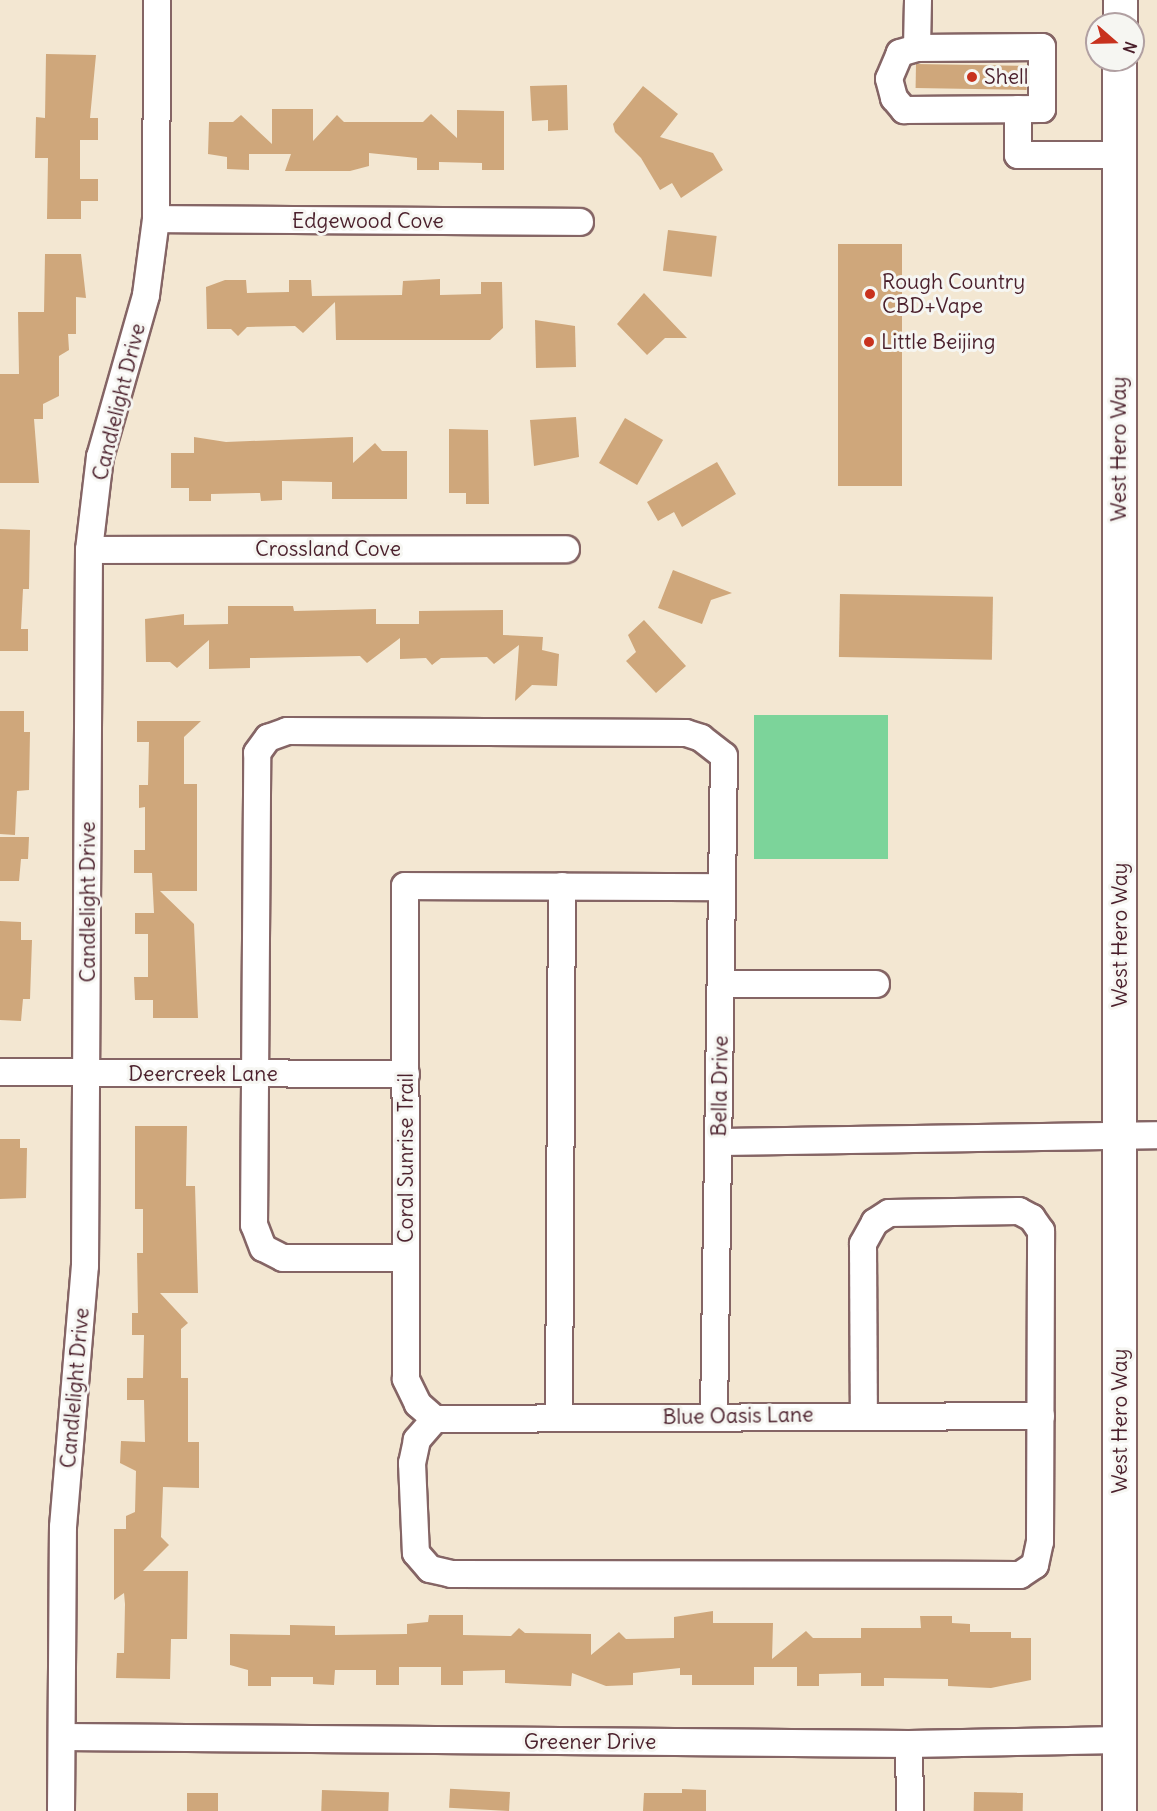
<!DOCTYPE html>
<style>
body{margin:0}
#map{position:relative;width:1157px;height:1811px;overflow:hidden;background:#f3e7d2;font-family:Delius,sans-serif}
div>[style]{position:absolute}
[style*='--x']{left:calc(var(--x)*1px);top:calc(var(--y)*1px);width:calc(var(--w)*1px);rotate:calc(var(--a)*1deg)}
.green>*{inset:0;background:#7cd49a;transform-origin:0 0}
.building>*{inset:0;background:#cfa77b;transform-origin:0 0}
.roads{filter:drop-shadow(2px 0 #856565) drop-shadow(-2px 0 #856565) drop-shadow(0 2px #856565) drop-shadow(0 -2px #856565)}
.minor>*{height:26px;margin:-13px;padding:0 13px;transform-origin:13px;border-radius:13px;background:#fff}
.major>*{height:33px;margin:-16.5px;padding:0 16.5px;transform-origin:16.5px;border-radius:16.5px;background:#fff}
.dots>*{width:16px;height:16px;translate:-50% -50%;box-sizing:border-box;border:3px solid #f6f6f2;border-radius:50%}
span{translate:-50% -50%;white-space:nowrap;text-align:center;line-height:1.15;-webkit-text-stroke:6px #f6f6f2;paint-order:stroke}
.poi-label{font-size:21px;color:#4a1f2b}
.left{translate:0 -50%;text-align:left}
.street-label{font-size:21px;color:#4a1f2b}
.north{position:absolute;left:1085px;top:12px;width:60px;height:60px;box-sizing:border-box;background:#f6f6f2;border:2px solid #b1a0a2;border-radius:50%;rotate:110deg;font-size:16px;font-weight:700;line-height:24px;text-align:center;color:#4a1f2b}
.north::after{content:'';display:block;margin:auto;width:21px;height:27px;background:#c8321e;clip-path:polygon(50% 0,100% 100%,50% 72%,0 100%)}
</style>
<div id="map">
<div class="green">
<i style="left:754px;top:715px;width:134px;height:144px"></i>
</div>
<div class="building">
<i style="clip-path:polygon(46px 54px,96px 55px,90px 118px,98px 118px,98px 140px,80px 140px,80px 179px,98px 179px,98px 201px,81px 201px,81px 219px,47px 219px,48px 158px,35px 158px,36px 117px,45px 118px)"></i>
<i style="left:916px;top:64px;width:111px;height:24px;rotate:1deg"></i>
<i style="clip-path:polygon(567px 85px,568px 130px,548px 131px,548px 120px,532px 121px,530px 86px)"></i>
<i style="clip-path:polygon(643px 86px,678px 114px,660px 137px,713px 153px,723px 170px,681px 198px,672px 183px,660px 190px,641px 158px,615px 132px,613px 124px)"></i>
<i style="clip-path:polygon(272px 109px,313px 109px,313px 141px,337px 115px,344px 122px,423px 122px,431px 114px,457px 138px,457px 110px,504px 111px,504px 170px,482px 170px,482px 163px,439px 162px,439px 170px,417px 170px,417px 158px,369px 153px,369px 166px,350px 171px,285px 171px,291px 154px,249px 154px,249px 170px,227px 169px,227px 157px,208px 154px,209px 122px,233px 122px,241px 115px,272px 144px)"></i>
<i style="left:668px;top:230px;width:49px;height:41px;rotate:7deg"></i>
<i style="left:838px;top:244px;width:64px;height:242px"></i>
<i style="clip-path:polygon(45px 254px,81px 254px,86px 298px,76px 297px,76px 334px,68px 334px,69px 350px,59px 356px,59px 396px,43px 404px,43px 419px,34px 419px,39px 483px,0 483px,0 374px,19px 374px,18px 312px,44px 312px)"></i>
<i style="clip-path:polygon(440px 279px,440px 295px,481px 294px,481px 282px,502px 282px,503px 328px,490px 340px,336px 340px,335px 302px,303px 333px,295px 326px,247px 327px,238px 336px,231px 329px,207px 329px,206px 287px,225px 280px,246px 280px,247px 293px,289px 292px,289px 280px,311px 280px,312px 296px,402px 295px,403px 281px)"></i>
<i style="clip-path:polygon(644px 293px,687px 338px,665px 338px,647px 355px,617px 324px)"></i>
<i style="clip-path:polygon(535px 320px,575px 326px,576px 367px,536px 368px)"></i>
<i style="clip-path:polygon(576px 417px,579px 457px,534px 466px,530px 420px)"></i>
<i style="left:625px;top:418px;width:44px;height:52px;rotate:30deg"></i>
<i style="clip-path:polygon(449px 429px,488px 430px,489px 504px,466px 504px,466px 493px,449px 493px)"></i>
<i style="clip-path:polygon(194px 437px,226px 442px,353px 437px,353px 463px,375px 443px,382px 451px,407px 451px,407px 499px,332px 499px,332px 482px,282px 481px,282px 500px,261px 501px,260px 493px,211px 494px,211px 501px,189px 501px,189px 488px,171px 488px,171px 453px,194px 453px)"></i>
<i style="clip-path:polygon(717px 462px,736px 494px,682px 527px,674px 512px,658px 521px,647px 502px)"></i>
<i style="clip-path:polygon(0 529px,30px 530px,29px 589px,23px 589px,21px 629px,28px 629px,28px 651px,0 651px)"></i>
<i style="clip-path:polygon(673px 570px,732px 593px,711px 600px,702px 624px,658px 608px)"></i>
<i style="left:840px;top:594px;width:153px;height:63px;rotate:1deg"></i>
<i style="clip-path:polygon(228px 606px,293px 606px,294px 611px,376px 609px,376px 624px,419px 624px,419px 611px,503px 610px,503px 635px,543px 637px,542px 650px,559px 654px,557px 686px,532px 685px,515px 701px,519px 645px,494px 664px,487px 657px,441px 658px,432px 665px,426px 658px,400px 659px,400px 638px,367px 663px,360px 656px,250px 658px,250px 668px,209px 669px,209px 640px,177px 668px,170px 662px,146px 662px,145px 619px,184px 614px,184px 625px,228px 624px)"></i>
<i style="clip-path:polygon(644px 620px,686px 666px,656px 693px,626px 661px,636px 652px,628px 635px)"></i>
<i style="clip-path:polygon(0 711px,24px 711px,24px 732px,30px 732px,29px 790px,17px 791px,15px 835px,0 834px)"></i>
<i style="clip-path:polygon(137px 721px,201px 721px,184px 737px,184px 784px,197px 784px,197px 891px,160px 891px,194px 924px,198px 1018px,153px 1018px,153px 1000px,135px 1000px,134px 977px,148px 977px,148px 934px,135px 934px,135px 913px,154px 913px,152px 873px,134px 873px,134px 850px,145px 850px,145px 807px,139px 808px,139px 785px,148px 785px,149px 742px,137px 742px)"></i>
<i style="clip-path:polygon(0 837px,29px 837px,28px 859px,21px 859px,19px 881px,0 881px)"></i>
<i style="clip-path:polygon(0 921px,21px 922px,21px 940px,32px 940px,30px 999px,23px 999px,21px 1021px,0 1020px)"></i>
<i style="clip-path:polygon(135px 1126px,187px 1126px,186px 1186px,195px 1186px,198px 1293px,160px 1293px,188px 1323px,181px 1329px,181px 1378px,188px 1378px,188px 1442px,199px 1442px,199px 1488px,163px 1487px,161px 1537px,169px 1545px,143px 1571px,188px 1571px,187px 1639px,171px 1639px,170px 1679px,116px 1678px,117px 1653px,124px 1653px,125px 1604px,124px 1593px,114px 1600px,114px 1529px,126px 1529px,126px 1516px,135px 1512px,136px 1471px,120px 1463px,121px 1441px,145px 1442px,144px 1400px,127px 1400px,127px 1378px,143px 1378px,144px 1335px,132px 1335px,132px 1313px,138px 1313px,137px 1253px,143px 1253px,143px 1209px,135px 1209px)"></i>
<i style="clip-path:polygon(0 1139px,20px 1139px,20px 1148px,27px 1148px,26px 1198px,0 1199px)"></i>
<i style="clip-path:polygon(713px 1611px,713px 1623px,773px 1623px,772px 1659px,806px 1631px,813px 1638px,861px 1638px,861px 1628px,921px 1628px,920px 1616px,952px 1616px,952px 1623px,970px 1624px,970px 1632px,1011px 1632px,1011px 1638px,1031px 1638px,1031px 1680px,991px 1688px,948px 1686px,948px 1679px,884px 1678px,884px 1686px,861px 1686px,861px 1673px,819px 1674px,819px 1686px,797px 1686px,797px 1667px,754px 1667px,754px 1685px,692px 1685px,692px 1675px,680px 1675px,680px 1668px,633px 1673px,633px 1685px,606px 1686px,572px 1673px,571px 1686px,505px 1683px,505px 1670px,463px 1671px,463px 1685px,441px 1685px,441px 1667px,399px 1667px,399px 1685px,376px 1685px,376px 1670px,335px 1670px,334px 1685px,313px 1684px,313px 1677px,271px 1677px,271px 1686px,248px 1686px,248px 1670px,230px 1665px,230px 1634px,290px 1635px,290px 1625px,335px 1626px,335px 1635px,407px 1634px,407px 1624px,428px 1622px,429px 1615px,463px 1615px,463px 1635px,511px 1636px,519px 1628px,525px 1633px,591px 1634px,591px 1655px,619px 1632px,626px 1639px,674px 1638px,674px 1617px)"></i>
<i style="clip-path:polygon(682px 1789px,706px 1790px,706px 1811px,643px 1811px,644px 1793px,682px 1793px)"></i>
<i style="left:322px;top:1790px;width:67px;height:21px;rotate:2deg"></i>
<i style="left:510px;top:1792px;width:19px;height:60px;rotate:93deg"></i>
<i style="left:974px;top:1792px;width:49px;height:19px;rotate:1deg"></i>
<i style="left:187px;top:1793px;width:31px;height:18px"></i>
</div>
<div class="roads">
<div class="minor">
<i style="--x:917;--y:48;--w:18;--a:164"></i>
<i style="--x:900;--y:53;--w:28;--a:113"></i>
<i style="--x:889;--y:79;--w:20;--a:75"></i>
<i style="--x:894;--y:98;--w:16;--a:50"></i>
<i style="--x:904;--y:110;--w:138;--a:-0.4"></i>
<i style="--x:1042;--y:109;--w:62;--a:-90"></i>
<i style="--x:1042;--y:47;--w:125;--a:179.5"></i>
<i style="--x:917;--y:48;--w:48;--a:-88.8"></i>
<i style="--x:1018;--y:109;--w:46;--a:90"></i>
<i style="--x:1018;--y:155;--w:100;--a:0"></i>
<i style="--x:156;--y:219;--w:424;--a:0.4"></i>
<i style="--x:89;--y:550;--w:477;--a:-0.1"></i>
<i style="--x:721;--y:984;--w:155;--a:0"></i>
<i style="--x:0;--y:1072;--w:406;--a:0.3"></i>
<i style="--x:719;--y:1142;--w:438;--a:-0.9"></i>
<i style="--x:406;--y:1258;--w:123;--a:180"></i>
<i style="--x:283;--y:1258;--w:22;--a:-153"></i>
<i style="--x:263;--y:1248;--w:25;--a:-111"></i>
<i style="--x:254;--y:1225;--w:472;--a:-89.6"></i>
<i style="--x:257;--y:753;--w:19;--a:-54"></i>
<i style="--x:268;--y:738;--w:20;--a:-20"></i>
<i style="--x:287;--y:731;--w:399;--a:0.3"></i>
<i style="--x:686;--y:733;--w:16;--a:18"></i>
<i style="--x:701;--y:738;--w:29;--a:38"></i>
<i style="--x:724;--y:756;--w:660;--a:90.87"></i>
<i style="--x:559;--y:1418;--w:532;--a:-89.68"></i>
<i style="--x:435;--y:1419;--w:28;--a:131"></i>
<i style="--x:417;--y:1440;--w:24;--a:102"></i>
<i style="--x:412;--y:1463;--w:90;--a:87.5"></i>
<i style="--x:416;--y:1553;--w:21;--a:49"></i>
<i style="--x:430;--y:1569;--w:22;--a:13"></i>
<i style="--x:451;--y:1574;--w:569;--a:0.1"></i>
<i style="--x:1020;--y:1575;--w:18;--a:-34"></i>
<i style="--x:1035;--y:1565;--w:24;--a:-78"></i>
<i style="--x:1040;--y:1542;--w:311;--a:-89.8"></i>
<i style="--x:1041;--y:1231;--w:16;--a:-125"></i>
<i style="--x:1032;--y:1218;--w:15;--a:-152"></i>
<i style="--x:1019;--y:1211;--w:130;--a:179.1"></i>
<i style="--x:889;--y:1213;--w:17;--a:147"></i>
<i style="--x:875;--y:1222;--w:25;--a:119"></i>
<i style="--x:863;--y:1244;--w:170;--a:89.7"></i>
<i style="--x:435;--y:1419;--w:23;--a:-139"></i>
<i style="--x:418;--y:1404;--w:28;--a:-116"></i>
<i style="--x:406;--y:1379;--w:493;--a:-90.1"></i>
<i style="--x:405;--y:886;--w:317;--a:0.2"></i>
<i style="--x:435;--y:1419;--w:606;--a:-0.28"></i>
<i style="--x:62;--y:1737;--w:847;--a:0.47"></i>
<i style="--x:909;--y:1744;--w:210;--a:-1.1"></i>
<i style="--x:909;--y:1744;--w:67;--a:89.1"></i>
<i style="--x:61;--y:1811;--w:284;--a:-89.6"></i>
<i style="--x:63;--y:1527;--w:262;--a:-85.2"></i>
<i style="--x:85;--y:1266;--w:716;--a:-89.68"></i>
<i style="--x:89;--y:550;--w:94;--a:-83.3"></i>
<i style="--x:100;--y:457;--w:168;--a:-74.1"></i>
<i style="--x:146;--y:295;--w:77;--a:-82.5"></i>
<i style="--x:156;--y:219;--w:219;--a:-89.7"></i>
</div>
<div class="major">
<i style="--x:1120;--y:24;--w:24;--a:-90"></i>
<i style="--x:1119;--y:1811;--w:1751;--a:-90"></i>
</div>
</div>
<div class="dots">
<i style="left:972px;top:77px;background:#c8321e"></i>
<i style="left:870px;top:294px;background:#c8321e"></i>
<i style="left:869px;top:342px;background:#c8321e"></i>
</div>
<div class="poi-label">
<span class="left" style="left:984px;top:77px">Shell</span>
<span class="left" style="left:882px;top:294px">Rough Country<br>CBD+Vape</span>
<span class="left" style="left:881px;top:342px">Little Beijing</span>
</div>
<div class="street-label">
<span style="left:368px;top:221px">Edgewood Cove</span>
<span style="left:119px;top:402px;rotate:-76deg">Candlelight Drive</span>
<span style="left:1119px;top:449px;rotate:-90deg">West Hero Way</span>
<span style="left:328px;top:549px">Crossland Cove</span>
<span style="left:88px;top:902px;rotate:-90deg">Candlelight Drive</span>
<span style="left:1120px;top:935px;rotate:-90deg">West Hero Way</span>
<span style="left:203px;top:1074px">Deercreek Lane</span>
<span style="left:720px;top:1086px;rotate:-89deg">Bella Drive</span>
<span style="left:406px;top:1158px;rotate:-90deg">Coral Sunrise Trail</span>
<span style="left:75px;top:1388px;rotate:-85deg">Candlelight Drive</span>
<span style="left:738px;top:1416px;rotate:-1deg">Blue Oasis Lane</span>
<span style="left:1120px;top:1421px;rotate:-90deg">West Hero Way</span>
<span style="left:590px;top:1742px">Greener Drive</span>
</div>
<div class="north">N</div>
</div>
